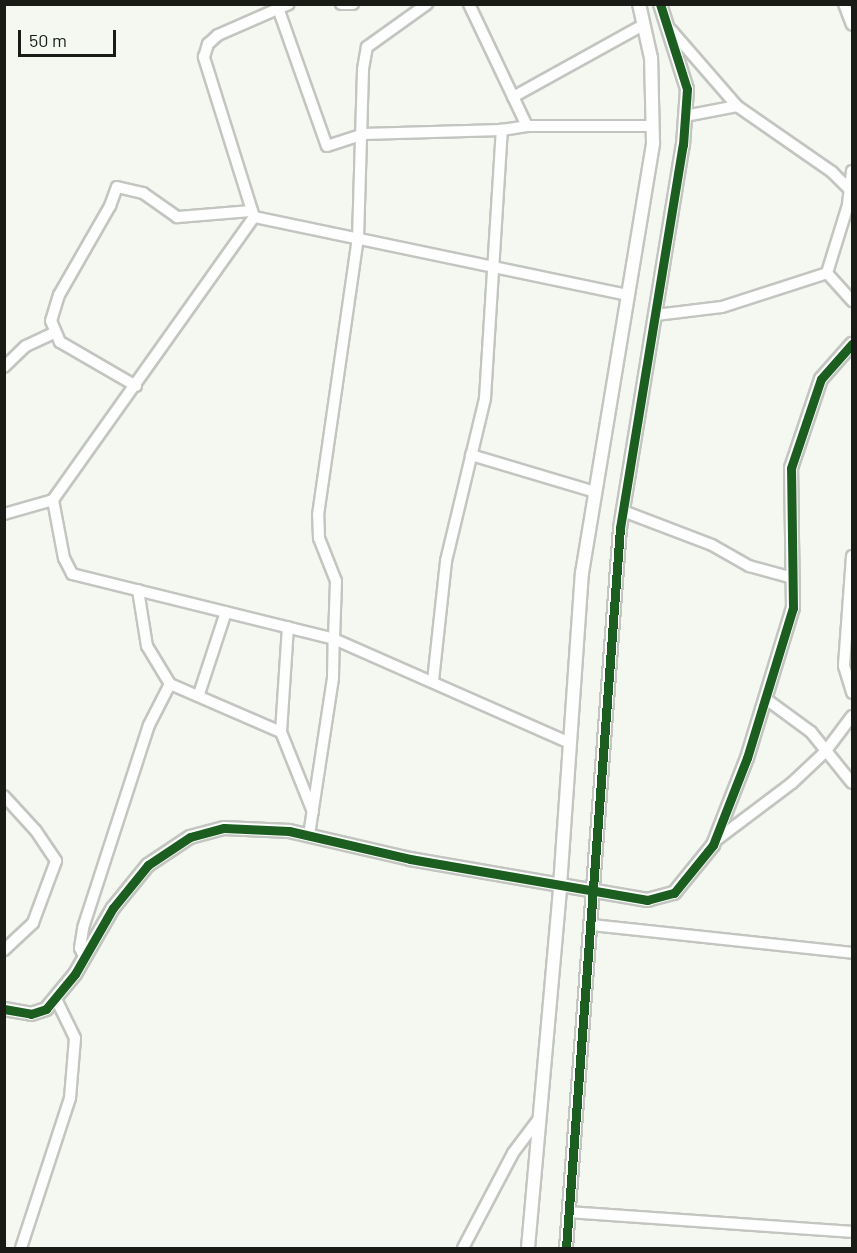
<!DOCTYPE html>
<style>
body{margin:0}
#map{position:relative;width:857px;height:1253px;overflow:hidden;background:#f4f8f1;font-family:Barlow,sans-serif}
div>[style]{position:absolute}
[style*='--x']{left:calc(var(--x)*1px);top:calc(var(--y)*1px);width:calc(var(--w)*1px);rotate:calc(var(--a)*1deg)}
.roads{filter:drop-shadow(2px 0 #c2c5c0) drop-shadow(-2px 0 #c2c5c0) drop-shadow(0 2px #c2c5c0) drop-shadow(0 -2px #c2c5c0)}
.minor>*{height:10px;margin:-5px;padding:0 5px;transform-origin:5px;border-radius:5px;background:#fdfefd}
.tertiary>*{height:12px;margin:-6px;padding:0 6px;transform-origin:6px;border-radius:6px;background:#fdfefd}
.cycleway>*{height:9px;margin:-4.5px;padding:0 4.5px;transform-origin:4.5px;border-radius:4.5px;background:#1b5e20}
span{translate:-50% -50%;white-space:nowrap;text-align:center;line-height:1.15;-webkit-text-stroke:4.5px #f4fbee;paint-order:stroke}
.frame{position:absolute;inset:0;border:6px solid #181b16;pointer-events:none}
.scale{position:absolute;left:18px;top:30px;width:98px;height:27px;box-sizing:border-box;border:3px solid #181b16;border-top:0;padding-left:8px;font-size:18px;line-height:21px;white-space:nowrap;color:#181b16;-webkit-text-stroke:4px #f4fbee;paint-order:stroke}
</style>
<div id="map">
<div class="roads">
<div class="minor">
<i style="--x:341;--y:4;--w:12;--a:0"></i>
<i style="--x:469;--y:4;--w:135;--a:64.6"></i>
<i style="--x:527;--y:126;--w:125;--a:0"></i>
<i style="--x:844;--y:4;--w:22;--a:69"></i>
<i style="--x:278;--y:8;--w:146;--a:70.5"></i>
<i style="--x:327;--y:146;--w:38;--a:-18"></i>
<i style="--x:363;--y:134;--w:139;--a:-1.6"></i>
<i style="--x:671;--y:30;--w:101;--a:49"></i>
<i style="--x:737;--y:106;--w:116;--a:34.8"></i>
<i style="--x:832;--y:172;--w:28;--a:45"></i>
<i style="--x:513;--y:97;--w:149;--a:-29"></i>
<i style="--x:685;--y:116;--w:53;--a:-10.9"></i>
<i style="--x:852;--y:171;--w:34;--a:97"></i>
<i style="--x:848;--y:205;--w:71;--a:107.2"></i>
<i style="--x:827;--y:273;--w:38;--a:48"></i>
<i style="--x:254;--y:217;--w:347;--a:125.4"></i>
<i style="--x:53;--y:500;--w:59;--a:79.3"></i>
<i style="--x:64;--y:558;--w:18;--a:63"></i>
<i style="--x:72;--y:574;--w:270;--a:13.9"></i>
<i style="--x:334;--y:639;--w:258;--a:23.8"></i>
<i style="--x:254;--y:217;--w:381;--a:11.8"></i>
<i style="--x:254;--y:217;--w:168;--a:-107.4"></i>
<i style="--x:204;--y:57;--w:14;--a:-73"></i>
<i style="--x:208;--y:44;--w:13;--a:-42"></i>
<i style="--x:218;--y:35;--w:77;--a:-23.6"></i>
<i style="--x:656;--y:315;--w:66;--a:-6.9"></i>
<i style="--x:722;--y:307;--w:110;--a:-17.9"></i>
<i style="--x:4;--y:367;--w:30;--a:-44"></i>
<i style="--x:26;--y:346;--w:31;--a:-25"></i>
<i style="--x:136;--y:386;--w:88;--a:-149.9"></i>
<i style="--x:60;--y:342;--w:23;--a:-113"></i>
<i style="--x:51;--y:321;--w:27;--a:-73"></i>
<i style="--x:59;--y:295;--w:103;--a:-60.2"></i>
<i style="--x:110;--y:206;--w:20;--a:-70"></i>
<i style="--x:117;--y:187;--w:27;--a:13"></i>
<i style="--x:143;--y:193;--w:42;--a:35.2"></i>
<i style="--x:177;--y:217;--w:75;--a:-4.6"></i>
<i style="--x:471;--y:455;--w:129;--a:16.6"></i>
<i style="--x:623;--y:511;--w:95;--a:20.9"></i>
<i style="--x:712;--y:545;--w:43;--a:29.6"></i>
<i style="--x:749;--y:566;--w:46;--a:15.3"></i>
<i style="--x:4;--y:514;--w:51;--a:-15.9"></i>
<i style="--x:852;--y:556;--w:110;--a:94.2"></i>
<i style="--x:844;--y:666;--w:28;--a:73"></i>
<i style="--x:138;--y:590;--w:57;--a:80.9"></i>
<i style="--x:147;--y:646;--w:44;--a:58.8"></i>
<i style="--x:170;--y:684;--w:121;--a:23.4"></i>
<i style="--x:281;--y:732;--w:86;--a:68.2"></i>
<i style="--x:433;--y:681;--w:121;--a:-83.8"></i>
<i style="--x:446;--y:561;--w:168;--a:-76.5"></i>
<i style="--x:485;--y:398;--w:269;--a:-86.4"></i>
<i style="--x:502;--y:130;--w:25;--a:-9"></i>
<i style="--x:199;--y:694;--w:86;--a:-71.8"></i>
<i style="--x:766;--y:699;--w:56;--a:36.3"></i>
<i style="--x:811;--y:732;--w:65;--a:51.2"></i>
<i style="--x:281;--y:732;--w:105;--a:-86.2"></i>
<i style="--x:4;--y:796;--w:47;--a:47.6"></i>
<i style="--x:36;--y:831;--w:36;--a:56"></i>
<i style="--x:56;--y:861;--w:66;--a:110.4"></i>
<i style="--x:33;--y:923;--w:40;--a:137"></i>
<i style="--x:309;--y:835;--w:159;--a:-81.3"></i>
<i style="--x:333;--y:678;--w:39;--a:-89"></i>
<i style="--x:334;--y:639;--w:58;--a:-88"></i>
<i style="--x:336;--y:581;--w:46;--a:-111.6"></i>
<i style="--x:319;--y:538;--w:23;--a:-92"></i>
<i style="--x:318;--y:515;--w:279;--a:-81.8"></i>
<i style="--x:358;--y:239;--w:170;--a:-88.3"></i>
<i style="--x:363;--y:69;--w:22;--a:-80"></i>
<i style="--x:367;--y:47;--w:74;--a:-35.6"></i>
<i style="--x:715;--y:841;--w:96;--a:-37"></i>
<i style="--x:792;--y:783;--w:45;--a:-43.2"></i>
<i style="--x:825;--y:752;--w:45;--a:-53.1"></i>
<i style="--x:592;--y:925;--w:262;--a:6.1"></i>
<i style="--x:85;--y:958;--w:11;--a:-117"></i>
<i style="--x:80;--y:948;--w:20;--a:-81"></i>
<i style="--x:83;--y:928;--w:213;--a:-72"></i>
<i style="--x:149;--y:725;--w:46;--a:-62.9"></i>
<i style="--x:569;--y:1212;--w:284;--a:4"></i>
<i style="--x:21;--y:1248;--w:158;--a:-71.9"></i>
<i style="--x:70;--y:1098;--w:60;--a:-85.2"></i>
<i style="--x:75;--y:1038;--w:43;--a:-116"></i>
<i style="--x:463;--y:1248;--w:107;--a:-62.2"></i>
<i style="--x:513;--y:1153;--w:41;--a:-52.9"></i>
</div>
<div class="tertiary">
<i style="--x:4;--y:1009;--w:27;--a:10"></i>
<i style="--x:31;--y:1014;--w:16;--a:-18"></i>
<i style="--x:46;--y:1009;--w:45;--a:-50.4"></i>
<i style="--x:75;--y:974;--w:76;--a:-60.1"></i>
<i style="--x:113;--y:908;--w:55;--a:-50.9"></i>
<i style="--x:148;--y:865;--w:50;--a:-33.7"></i>
<i style="--x:190;--y:837;--w:35;--a:-15"></i>
<i style="--x:224;--y:828;--w:65;--a:2.6"></i>
<i style="--x:289;--y:831;--w:124;--a:13"></i>
<i style="--x:410;--y:859;--w:241;--a:9.8"></i>
<i style="--x:647;--y:900;--w:28;--a:-15"></i>
<i style="--x:674;--y:893;--w:62;--a:-50.9"></i>
<i style="--x:713;--y:845;--w:93;--a:-68.7"></i>
<i style="--x:747;--y:758;--w:157;--a:-73"></i>
<i style="--x:793;--y:608;--w:140;--a:-90.8"></i>
<i style="--x:791;--y:468;--w:94;--a:-71.4"></i>
<i style="--x:821;--y:379;--w:47;--a:-48.5"></i>
<i style="--x:528;--y:1248;--w:363;--a:-84.9"></i>
<i style="--x:560;--y:886;--w:314;--a:-86"></i>
<i style="--x:582;--y:573;--w:436;--a:-80.6"></i>
<i style="--x:653;--y:143;--w:85;--a:-91.3"></i>
<i style="--x:651;--y:58;--w:55;--a:-102.5"></i>
<i style="--x:566;--y:1248;--w:722;--a:-85.71"></i>
<i style="--x:620;--y:528;--w:388;--a:-80.7"></i>
<i style="--x:683;--y:145;--w:56;--a:-85.9"></i>
<i style="--x:687;--y:89;--w:89;--a:-107.6"></i>
</div>
</div>
<div class="cycleway">
<i style="--x:4;--y:1009;--w:27;--a:10"></i>
<i style="--x:31;--y:1014;--w:16;--a:-18"></i>
<i style="--x:46;--y:1009;--w:45;--a:-50.4"></i>
<i style="--x:75;--y:974;--w:76;--a:-60.1"></i>
<i style="--x:113;--y:908;--w:55;--a:-50.9"></i>
<i style="--x:148;--y:865;--w:50;--a:-33.7"></i>
<i style="--x:190;--y:837;--w:35;--a:-15"></i>
<i style="--x:224;--y:828;--w:65;--a:2.6"></i>
<i style="--x:289;--y:831;--w:124;--a:13"></i>
<i style="--x:410;--y:859;--w:241;--a:9.8"></i>
<i style="--x:647;--y:900;--w:28;--a:-15"></i>
<i style="--x:674;--y:893;--w:62;--a:-50.9"></i>
<i style="--x:713;--y:845;--w:93;--a:-68.7"></i>
<i style="--x:747;--y:758;--w:157;--a:-73"></i>
<i style="--x:793;--y:608;--w:140;--a:-90.8"></i>
<i style="--x:791;--y:468;--w:94;--a:-71.4"></i>
<i style="--x:821;--y:379;--w:47;--a:-48.5"></i>
<i style="--x:566;--y:1248;--w:722;--a:-85.71"></i>
<i style="--x:620;--y:528;--w:388;--a:-80.7"></i>
<i style="--x:683;--y:145;--w:56;--a:-85.9"></i>
<i style="--x:687;--y:89;--w:89;--a:-107.6"></i>
</div>
<div class="frame"></div>
<div class="scale">50 m</div>
</div>
